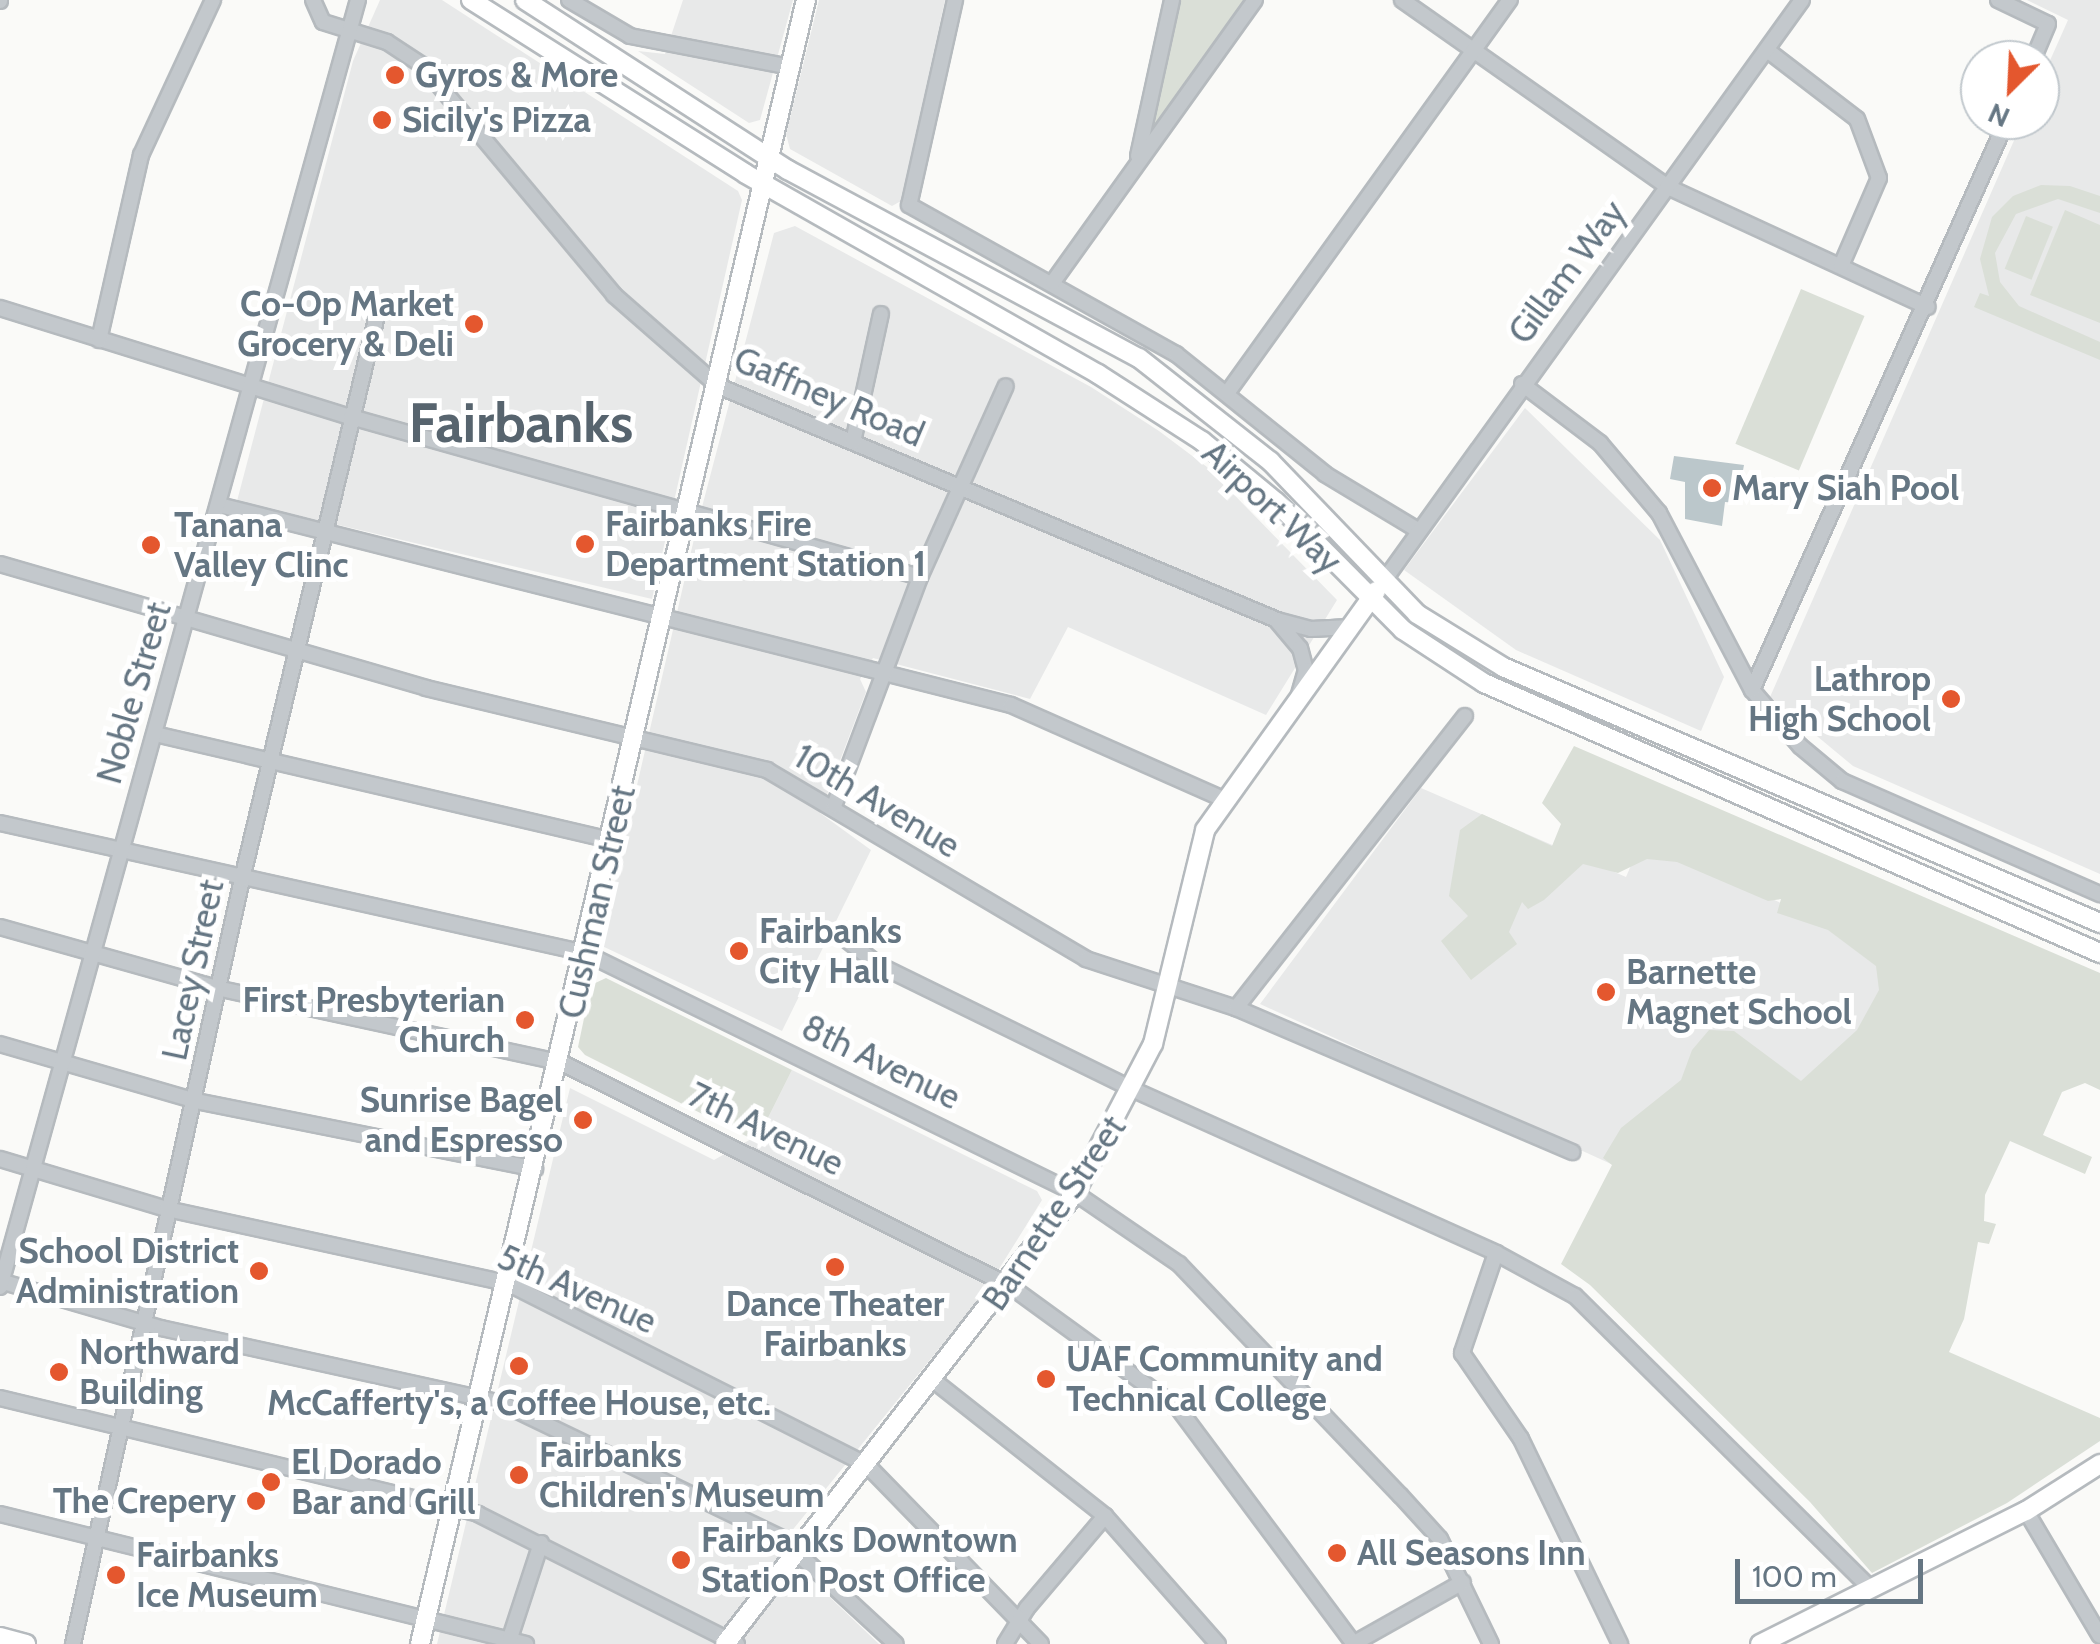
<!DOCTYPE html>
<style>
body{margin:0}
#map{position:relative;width:2100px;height:1644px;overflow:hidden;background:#fafaf8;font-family:Cabin,sans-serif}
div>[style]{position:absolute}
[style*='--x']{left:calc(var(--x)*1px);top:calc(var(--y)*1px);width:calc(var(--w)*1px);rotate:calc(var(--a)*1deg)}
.built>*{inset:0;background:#e8e9e9}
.green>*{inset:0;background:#dadfd7;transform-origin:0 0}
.water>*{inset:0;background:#bbc7cb}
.roads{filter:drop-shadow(2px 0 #b5babe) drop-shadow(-2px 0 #b5babe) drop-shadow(0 2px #b5babe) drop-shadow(0 -2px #b5babe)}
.minor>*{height:14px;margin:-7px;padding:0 7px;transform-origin:7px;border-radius:7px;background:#c3c8cc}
.major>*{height:18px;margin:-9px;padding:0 9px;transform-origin:9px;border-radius:9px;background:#fff}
.dots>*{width:28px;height:28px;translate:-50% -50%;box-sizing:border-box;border:5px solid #fff;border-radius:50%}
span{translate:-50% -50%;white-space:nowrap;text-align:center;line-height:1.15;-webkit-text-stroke:10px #fff;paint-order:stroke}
.poi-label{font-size:35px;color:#657683;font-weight:700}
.left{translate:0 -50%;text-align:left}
.right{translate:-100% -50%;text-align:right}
.street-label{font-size:35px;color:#657683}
.town-label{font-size:55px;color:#57646e;font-weight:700}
.north{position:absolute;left:1960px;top:40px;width:100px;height:100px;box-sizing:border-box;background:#fff;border:2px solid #c1c8cd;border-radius:50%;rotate:204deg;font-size:28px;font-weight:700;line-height:40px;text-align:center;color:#657683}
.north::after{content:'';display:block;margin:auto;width:35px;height:45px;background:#e4572e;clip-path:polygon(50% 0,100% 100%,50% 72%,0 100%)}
.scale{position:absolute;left:1735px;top:1559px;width:188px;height:45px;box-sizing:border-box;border:5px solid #657683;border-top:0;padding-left:12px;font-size:30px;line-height:35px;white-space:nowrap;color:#657683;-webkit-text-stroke:8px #fff;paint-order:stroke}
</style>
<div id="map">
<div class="built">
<i style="clip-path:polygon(380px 0,442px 0,738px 191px,742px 200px,652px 599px,237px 501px,353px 61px)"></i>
<i style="clip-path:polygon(683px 0,793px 0,760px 120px,749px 123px,638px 51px,665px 54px)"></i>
<i style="clip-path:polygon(819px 0,945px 0,901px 201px,892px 206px,790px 149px,786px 134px)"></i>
<i style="clip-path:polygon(2027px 0,2100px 0,2100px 874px,1853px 766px,1770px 697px,2023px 120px,2040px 120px,2040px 83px,2068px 20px)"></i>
<i style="clip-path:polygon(795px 226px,1091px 387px,1159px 431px,1207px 467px,1337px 600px,1266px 715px,1068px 627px,1030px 699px,873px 658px,860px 679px,866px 692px,820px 813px,871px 850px,782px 1031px,600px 945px,697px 526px,774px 233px)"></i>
<i style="clip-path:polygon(1525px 408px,1660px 540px,1724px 677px,1701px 731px,1516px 650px,1404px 570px)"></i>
<i style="clip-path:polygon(1421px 788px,1626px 877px,1641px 842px,1958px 980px,1690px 1200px,1260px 1004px)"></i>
<i style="clip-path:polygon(792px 1070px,1037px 1191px,1042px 1200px,984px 1293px,778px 1548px,879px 1644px,437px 1644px,570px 1088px,714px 1160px,760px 1134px)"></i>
</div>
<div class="green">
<i style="clip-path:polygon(1172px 0,1255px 0,1136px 164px)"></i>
<i style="clip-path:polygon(2041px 185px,2070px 186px,2100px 196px,2100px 213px,2058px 199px,2016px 214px,1995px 253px,2000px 282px,2019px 306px,2100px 342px,2100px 360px,1974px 307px,1980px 293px,1989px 296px,1980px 259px,1992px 217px,2013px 196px)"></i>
<i style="clip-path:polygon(2065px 210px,2100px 225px,2100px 323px,2030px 295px)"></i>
<i style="left:2026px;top:216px;width:29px;height:57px;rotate:22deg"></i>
<i style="left:1801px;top:289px;width:69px;height:168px;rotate:23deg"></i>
<i style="clip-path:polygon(1574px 746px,2100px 973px,2100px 1090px,2085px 1083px,2062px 1092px,2043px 1135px,2092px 1157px,2085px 1174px,2010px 1141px,1985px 1195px,1984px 1221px,1996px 1224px,1989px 1244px,1978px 1242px,1964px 1319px,1949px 1352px,2100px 1418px,2100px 1441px,2007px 1503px,1872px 1573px,1810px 1502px,1590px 1285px,1561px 1264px,1612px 1165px,1603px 1158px,1621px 1128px,1681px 1080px,1692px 1050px,1709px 1030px,1734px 1031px,1801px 1081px,1857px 1030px,1879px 990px,1876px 966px,1828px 930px,1777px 913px,1781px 899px,1768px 901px,1677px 862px,1647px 859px,1618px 873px,1583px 864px,1544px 900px,1528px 909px,1522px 902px,1509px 932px,1517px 944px,1471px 980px,1441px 941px,1468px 916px,1449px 896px,1460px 830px,1482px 814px,1552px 846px,1561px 824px,1542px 803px)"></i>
<i style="clip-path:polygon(606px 978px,792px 1070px,760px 1134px,748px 1137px,585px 1055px,578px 1047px,591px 985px)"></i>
</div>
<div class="water">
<i style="clip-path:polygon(1674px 456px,1744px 465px,1737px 503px,1725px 502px,1722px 526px,1685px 519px,1685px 482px,1670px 479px)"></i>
</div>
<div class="roads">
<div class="minor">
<i style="--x:313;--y:0;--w:24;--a:66"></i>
<i style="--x:323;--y:22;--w:67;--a:17.4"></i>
<i style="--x:387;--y:42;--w:42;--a:33.3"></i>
<i style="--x:422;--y:65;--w:300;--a:50.1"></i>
<i style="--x:614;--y:295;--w:138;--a:41.2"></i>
<i style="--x:718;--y:386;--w:606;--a:22.71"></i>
<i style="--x:1277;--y:620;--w:35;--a:15"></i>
<i style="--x:1311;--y:629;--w:39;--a:-3"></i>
<i style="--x:569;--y:0;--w:71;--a:30.5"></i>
<i style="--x:630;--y:36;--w:164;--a:10.9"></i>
<i style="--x:955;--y:0;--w:210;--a:102.6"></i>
<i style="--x:909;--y:205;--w:306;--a:29.2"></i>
<i style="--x:1176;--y:354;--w:191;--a:38.8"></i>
<i style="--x:1325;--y:474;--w:109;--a:31.1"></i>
<i style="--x:1402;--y:0;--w:325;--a:35.1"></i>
<i style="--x:1668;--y:187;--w:286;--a:24.8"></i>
<i style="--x:1998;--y:0;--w:55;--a:25.6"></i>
<i style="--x:2048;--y:24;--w:39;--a:113"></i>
<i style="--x:0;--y:1;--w:1;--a:-90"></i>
<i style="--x:1767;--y:50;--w:113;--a:37.5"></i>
<i style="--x:1857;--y:119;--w:63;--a:69.6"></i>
<i style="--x:1879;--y:178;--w:96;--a:113.4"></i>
<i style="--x:1138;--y:156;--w:160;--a:-77.7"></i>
<i style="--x:1053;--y:282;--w:347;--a:-54.4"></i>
<i style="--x:0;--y:308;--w:368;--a:17.3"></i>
<i style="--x:351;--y:417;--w:591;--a:15.71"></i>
<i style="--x:99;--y:340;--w:190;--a:-77.2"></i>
<i style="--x:141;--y:155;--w:171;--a:-65.1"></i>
<i style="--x:1522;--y:384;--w:98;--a:37.1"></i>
<i style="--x:1600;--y:443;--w:92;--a:49.9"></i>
<i style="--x:1659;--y:513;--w:200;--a:62.3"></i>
<i style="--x:1752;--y:690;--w:74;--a:49.4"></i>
<i style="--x:1800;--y:746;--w:55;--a:39.8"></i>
<i style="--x:1842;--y:781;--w:282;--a:23.7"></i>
<i style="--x:1228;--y:392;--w:483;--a:-54.3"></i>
<i style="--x:853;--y:442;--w:131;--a:-77.7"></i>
<i style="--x:219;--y:505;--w:817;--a:14.17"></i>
<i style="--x:1011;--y:705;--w:234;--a:23.9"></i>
<i style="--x:0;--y:564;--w:444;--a:16.2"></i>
<i style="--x:426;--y:688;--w:351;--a:13.5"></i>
<i style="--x:767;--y:770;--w:371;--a:30.6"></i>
<i style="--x:1086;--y:959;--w:158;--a:18.1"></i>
<i style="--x:1236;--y:1008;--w:366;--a:23.2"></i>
<i style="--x:1383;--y:582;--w:717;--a:-54.25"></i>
<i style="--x:1277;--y:621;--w:35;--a:50"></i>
<i style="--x:1300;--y:648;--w:23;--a:75"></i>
<i style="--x:1306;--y:670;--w:25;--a:106"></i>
<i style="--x:1752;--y:690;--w:624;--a:-65.9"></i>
<i style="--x:155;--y:734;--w:468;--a:13.1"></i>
<i style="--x:834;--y:806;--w:245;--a:-69.4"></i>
<i style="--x:920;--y:577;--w:209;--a:-65.8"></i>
<i style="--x:0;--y:823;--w:599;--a:12.53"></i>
<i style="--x:585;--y:953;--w:546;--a:26.1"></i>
<i style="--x:1075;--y:1193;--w:126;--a:34.3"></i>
<i style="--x:1179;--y:1264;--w:320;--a:46.3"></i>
<i style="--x:1400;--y:1495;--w:59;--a:47.7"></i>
<i style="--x:1440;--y:1539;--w:117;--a:64.1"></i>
<i style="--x:0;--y:927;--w:230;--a:15.7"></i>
<i style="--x:221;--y:989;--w:347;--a:12.2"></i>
<i style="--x:560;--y:1062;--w:503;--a:26.46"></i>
<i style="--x:1010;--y:1286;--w:208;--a:36"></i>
<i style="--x:1178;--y:1408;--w:294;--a:53.3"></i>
<i style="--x:848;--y:941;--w:39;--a:38"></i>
<i style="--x:879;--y:965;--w:284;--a:26.1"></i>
<i style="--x:1134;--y:1090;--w:397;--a:24.2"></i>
<i style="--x:1496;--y:1253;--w:106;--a:108.8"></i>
<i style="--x:1462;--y:1353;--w:104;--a:55.5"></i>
<i style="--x:1521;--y:1439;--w:228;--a:64.2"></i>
<i style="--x:1236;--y:1008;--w:371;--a:-51.9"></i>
<i style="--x:0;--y:1044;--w:204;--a:16.2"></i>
<i style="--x:196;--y:1101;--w:346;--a:11.3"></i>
<i style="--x:0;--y:1159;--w:174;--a:16.7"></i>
<i style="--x:167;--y:1209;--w:348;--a:12.3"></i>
<i style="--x:507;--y:1283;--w:402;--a:26.8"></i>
<i style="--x:866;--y:1464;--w:251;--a:45.8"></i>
<i style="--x:1496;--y:1253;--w:90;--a:28.6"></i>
<i style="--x:1575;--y:1296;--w:415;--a:44.7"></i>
<i style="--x:0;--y:1281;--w:168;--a:16.3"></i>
<i style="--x:161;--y:1328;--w:348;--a:12.4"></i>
<i style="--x:501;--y:1403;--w:311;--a:25.7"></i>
<i style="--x:781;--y:1538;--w:156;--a:42.7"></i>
<i style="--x:0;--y:1287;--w:1336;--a:-74.46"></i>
<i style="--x:933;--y:1380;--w:219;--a:38.3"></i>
<i style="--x:1105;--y:1516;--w:171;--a:48.6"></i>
<i style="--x:0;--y:1398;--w:492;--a:13.6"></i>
<i style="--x:478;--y:1514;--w:290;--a:26.7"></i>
<i style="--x:2026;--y:1511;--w:145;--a:59.4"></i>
<i style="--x:0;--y:1514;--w:542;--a:13.88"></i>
<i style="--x:510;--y:1638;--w:100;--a:-71.9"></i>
<i style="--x:73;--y:1644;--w:783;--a:-77.54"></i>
<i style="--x:242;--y:879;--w:584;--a:-76.53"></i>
<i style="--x:1005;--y:1644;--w:42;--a:-58.6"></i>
<i style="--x:1027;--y:1608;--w:121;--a:-49.7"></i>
<i style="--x:1353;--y:1644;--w:126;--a:-29.4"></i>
</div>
<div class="major">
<i style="--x:471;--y:0;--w:325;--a:32.3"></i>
<i style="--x:746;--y:174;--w:405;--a:29.6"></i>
<i style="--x:1098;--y:374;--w:124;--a:32.8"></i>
<i style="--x:1202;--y:441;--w:96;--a:39.5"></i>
<i style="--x:1276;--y:502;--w:180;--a:45.2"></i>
<i style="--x:1403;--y:630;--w:97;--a:33.2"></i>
<i style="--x:1484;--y:683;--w:673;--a:23.67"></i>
<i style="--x:525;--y:0;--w:313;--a:32.9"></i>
<i style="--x:788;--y:170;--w:398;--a:28.2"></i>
<i style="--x:1139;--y:358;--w:167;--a:38.2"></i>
<i style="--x:1270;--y:461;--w:212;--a:46.1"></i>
<i style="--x:1417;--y:614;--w:101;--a:31.6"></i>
<i style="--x:1503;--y:667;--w:650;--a:23.21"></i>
<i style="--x:0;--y:1637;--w:27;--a:15"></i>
<i style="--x:420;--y:1644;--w:1689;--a:-76.79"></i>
<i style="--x:725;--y:1644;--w:571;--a:-52.19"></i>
<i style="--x:1075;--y:1193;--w:168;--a:-62.4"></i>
<i style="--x:1153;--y:1044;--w:220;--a:-76.3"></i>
<i style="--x:1205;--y:830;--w:294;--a:-54.4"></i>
<i style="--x:1760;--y:1644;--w:297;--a:-26.6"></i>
<i style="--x:2026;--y:1511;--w:88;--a:-32.4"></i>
</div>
</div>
<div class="dots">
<i style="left:395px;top:75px;background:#e4572e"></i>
<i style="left:382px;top:120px;background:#e4572e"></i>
<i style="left:474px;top:324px;background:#e4572e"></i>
<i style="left:1712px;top:488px;background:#e4572e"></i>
<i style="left:585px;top:544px;background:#e4572e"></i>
<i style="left:151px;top:545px;background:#e4572e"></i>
<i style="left:1951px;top:699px;background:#e4572e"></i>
<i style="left:739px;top:951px;background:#e4572e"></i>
<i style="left:1606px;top:992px;background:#e4572e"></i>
<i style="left:525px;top:1020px;background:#e4572e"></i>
<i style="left:583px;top:1120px;background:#e4572e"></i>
<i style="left:835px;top:1267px;background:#e4572e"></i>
<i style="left:259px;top:1271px;background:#e4572e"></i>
<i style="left:519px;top:1366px;background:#e4572e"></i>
<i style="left:59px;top:1372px;background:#e4572e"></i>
<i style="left:1046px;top:1379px;background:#e4572e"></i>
<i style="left:519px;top:1475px;background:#e4572e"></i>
<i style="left:271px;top:1482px;background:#e4572e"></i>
<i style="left:256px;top:1501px;background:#e4572e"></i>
<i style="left:1337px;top:1553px;background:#e4572e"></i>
<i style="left:681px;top:1560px;background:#e4572e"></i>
<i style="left:116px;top:1575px;background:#e4572e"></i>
</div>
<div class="poi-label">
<span class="left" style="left:415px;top:75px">Gyros &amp; More</span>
<span class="left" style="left:402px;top:120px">Sicily's Pizza</span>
<span class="right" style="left:454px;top:324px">Co-Op Market<br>Grocery &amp; Deli</span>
<span class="left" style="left:1732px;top:488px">Mary Siah Pool</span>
<span class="left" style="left:605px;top:544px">Fairbanks Fire<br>Department Station 1</span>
<span class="left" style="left:174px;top:545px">Tanana<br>Valley Clinc</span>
<span class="right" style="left:1931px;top:699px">Lathrop<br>High School</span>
<span class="left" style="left:759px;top:951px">Fairbanks<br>City Hall</span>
<span class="left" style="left:1626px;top:992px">Barnette<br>Magnet School</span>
<span class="right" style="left:505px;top:1020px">First Presbyterian<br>Church</span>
<span class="right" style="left:563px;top:1120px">Sunrise Bagel<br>and Espresso</span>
<span class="right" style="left:239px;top:1271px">School District<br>Administration</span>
<span style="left:835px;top:1324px">Dance Theater<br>Fairbanks</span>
<span class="left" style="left:79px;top:1372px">Northward<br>Building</span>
<span class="left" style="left:1066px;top:1379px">UAF Community and<br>Technical College</span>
<span style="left:519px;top:1403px">McCafferty's, a Coffee House, etc.</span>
<span class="left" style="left:539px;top:1475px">Fairbanks<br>Children's Museum</span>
<span class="left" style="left:291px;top:1482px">El Dorado<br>Bar and Grill</span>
<span class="right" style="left:236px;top:1501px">The Crepery</span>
<span class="left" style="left:701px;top:1560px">Fairbanks Downtown<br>Station Post Office</span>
<span class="left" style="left:1357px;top:1553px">All Seasons Inn</span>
<span class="left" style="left:136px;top:1575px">Fairbanks<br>Ice Museum</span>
</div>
<div class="street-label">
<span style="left:1567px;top:272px;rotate:-53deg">Gillam Way</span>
<span style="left:829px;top:397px;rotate:23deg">Gaffney Road</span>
<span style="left:1272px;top:507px;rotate:43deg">Airport Way</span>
<span style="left:134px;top:693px;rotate:-74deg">Noble Street</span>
<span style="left:877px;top:801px;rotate:31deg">10th Avenue</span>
<span style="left:597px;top:902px;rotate:-77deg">Cushman Street</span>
<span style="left:193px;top:970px;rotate:-78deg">Lacey Street</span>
<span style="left:881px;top:1062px;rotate:26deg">8th Avenue</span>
<span style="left:766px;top:1129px;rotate:26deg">7th Avenue</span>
<span style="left:1054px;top:1213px;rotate:-56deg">Barnette Street</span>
<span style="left:577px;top:1289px;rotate:24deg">5th Avenue</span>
</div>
<div class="town-label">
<span style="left:521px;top:423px">Fairbanks</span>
</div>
<div class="north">N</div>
<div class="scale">100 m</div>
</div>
